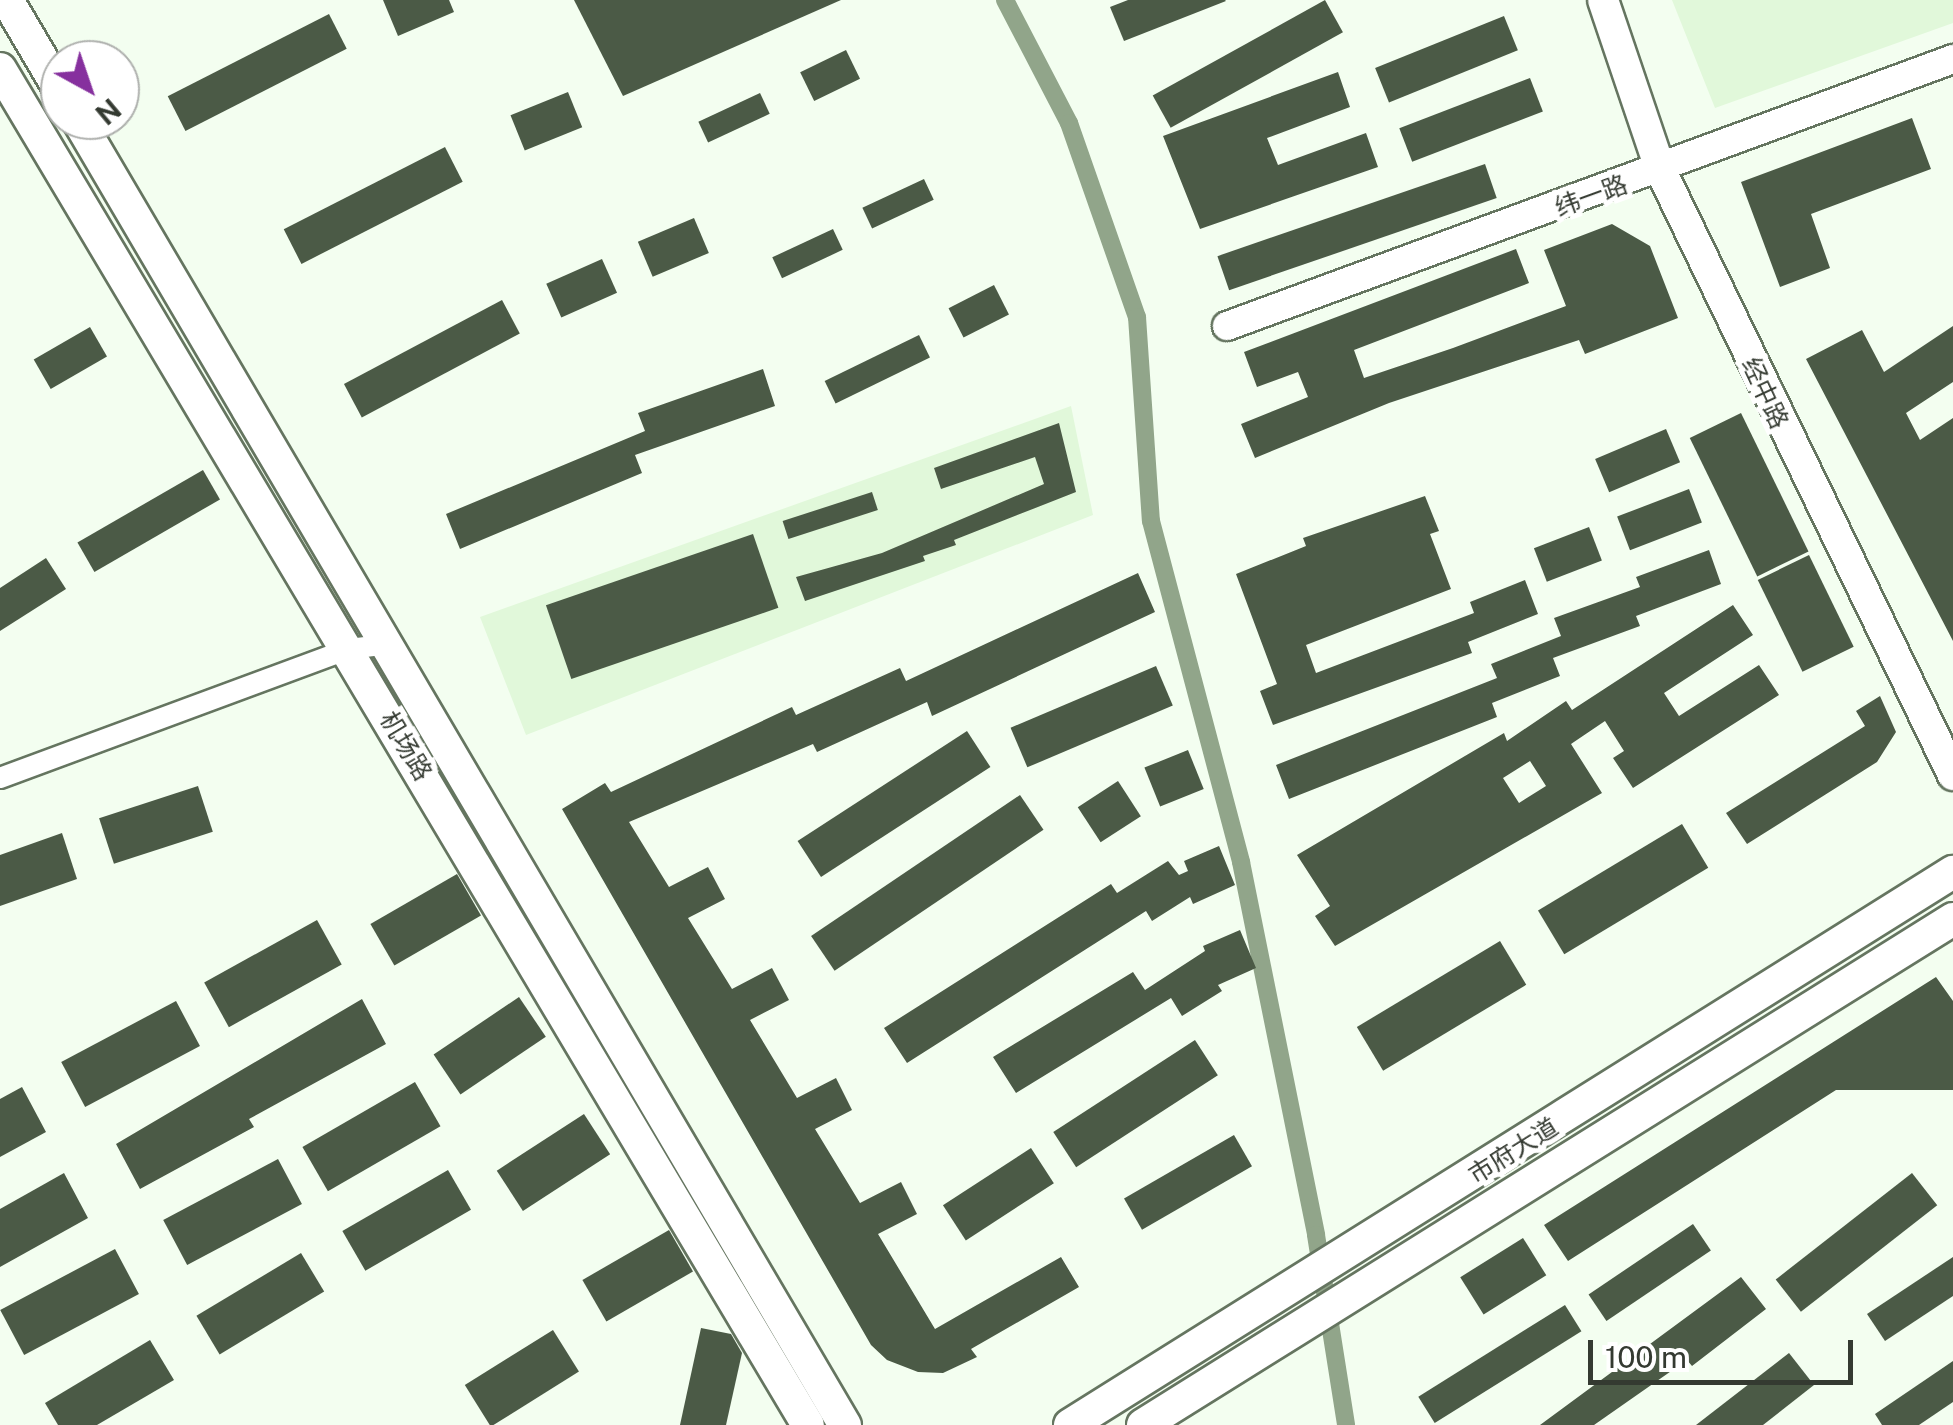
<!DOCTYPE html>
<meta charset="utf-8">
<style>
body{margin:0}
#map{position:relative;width:1953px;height:1425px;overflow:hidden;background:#f3fef0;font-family:"Public Sans","Noto Sans SC",sans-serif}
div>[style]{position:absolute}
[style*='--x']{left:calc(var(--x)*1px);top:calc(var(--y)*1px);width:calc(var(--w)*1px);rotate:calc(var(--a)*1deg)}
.built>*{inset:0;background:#e1f8da}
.canal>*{height:18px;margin:-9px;padding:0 9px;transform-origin:9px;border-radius:9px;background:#91a58a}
.building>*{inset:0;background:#4b5a46;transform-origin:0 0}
.roads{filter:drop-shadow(2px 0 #657560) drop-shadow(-2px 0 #657560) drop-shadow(0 2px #657560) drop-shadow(0 -2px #657560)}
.minor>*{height:20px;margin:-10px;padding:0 10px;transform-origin:10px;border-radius:10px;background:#fff}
.tertiary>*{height:28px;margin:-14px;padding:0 14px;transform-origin:14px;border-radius:14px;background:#fff}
.secondary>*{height:30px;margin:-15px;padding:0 15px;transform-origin:15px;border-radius:15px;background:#fff}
.primary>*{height:32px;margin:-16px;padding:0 16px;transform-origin:16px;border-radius:16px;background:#fff}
span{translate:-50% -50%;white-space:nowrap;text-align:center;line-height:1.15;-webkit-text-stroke:10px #fff;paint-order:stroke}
.street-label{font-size:25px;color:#343a31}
.north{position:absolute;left:40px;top:40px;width:100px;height:100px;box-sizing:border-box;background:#fff;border:2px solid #aeb0ad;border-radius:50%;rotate:140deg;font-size:28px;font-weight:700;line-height:40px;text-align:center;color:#343a31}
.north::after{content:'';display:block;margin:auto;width:35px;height:45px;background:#86309e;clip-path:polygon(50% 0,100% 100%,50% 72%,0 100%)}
.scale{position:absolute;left:1588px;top:1340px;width:265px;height:45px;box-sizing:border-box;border:5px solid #343a31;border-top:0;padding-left:12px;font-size:30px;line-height:35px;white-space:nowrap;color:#343a31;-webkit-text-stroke:8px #fff;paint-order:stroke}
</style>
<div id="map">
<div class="built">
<i style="clip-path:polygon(1672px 0,1953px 0,1953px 23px,1715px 108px)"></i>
<i style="clip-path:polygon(1071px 406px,1093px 515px,526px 735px,480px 617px)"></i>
</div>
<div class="canal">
<i style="--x:1005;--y:0;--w:139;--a:62.5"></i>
<i style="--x:1069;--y:123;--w:206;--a:70.7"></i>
<i style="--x:1137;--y:317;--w:204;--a:86.1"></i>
<i style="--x:1151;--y:521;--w:353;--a:75.2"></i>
<i style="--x:1241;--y:862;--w:380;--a:78.6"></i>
<i style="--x:1316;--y:1235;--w:192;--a:81"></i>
</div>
<div class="building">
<i style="clip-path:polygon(383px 0,449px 0,454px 12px,398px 36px)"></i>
<i style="clip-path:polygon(574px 0,841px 0,623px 96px)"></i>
<i style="clip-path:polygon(1128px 0,1225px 0,1226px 1px,1124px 41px,1110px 7px)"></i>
<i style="left:1325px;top:0;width:37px;height:197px;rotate:61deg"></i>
<i style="left:329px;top:14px;width:39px;height:181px;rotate:63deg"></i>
<i style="left:1504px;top:16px;width:37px;height:139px;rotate:68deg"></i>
<i style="left:846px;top:50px;width:32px;height:51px;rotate:64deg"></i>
<i style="clip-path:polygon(1338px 72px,1350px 107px,1267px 138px,1278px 165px,1366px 133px,1378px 167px,1200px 229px,1163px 136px)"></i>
<i style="left:1530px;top:78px;width:36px;height:140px;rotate:69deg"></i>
<i style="left:568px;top:92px;width:38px;height:62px;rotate:68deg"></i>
<i style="left:760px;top:93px;width:23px;height:68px;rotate:65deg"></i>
<i style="clip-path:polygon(1912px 118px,1931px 169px,1811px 214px,1830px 268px,1780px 287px,1741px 182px)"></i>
<i style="left:445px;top:147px;width:39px;height:181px;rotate:63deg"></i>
<i style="left:1485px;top:164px;width:36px;height:283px;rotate:71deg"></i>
<i style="left:924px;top:179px;width:23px;height:68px;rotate:65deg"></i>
<i style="left:694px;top:218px;width:38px;height:61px;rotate:67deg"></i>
<i style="clip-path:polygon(1612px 224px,1650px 246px,1678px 318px,1585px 354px,1579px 340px,1389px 403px,1255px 458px,1241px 424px,1308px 397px,1298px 372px,1257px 387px,1244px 352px,1516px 249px,1529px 283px,1354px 350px,1364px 378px,1453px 348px,1566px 306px,1544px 250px)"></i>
<i style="left:833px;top:229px;width:23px;height:67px;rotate:65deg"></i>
<i style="left:602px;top:259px;width:37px;height:61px;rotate:66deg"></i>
<i style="left:994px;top:285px;width:33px;height:51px;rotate:63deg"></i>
<i style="left:502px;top:300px;width:38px;height:179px;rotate:62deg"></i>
<i style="clip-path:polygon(1953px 326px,1953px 382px,1906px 413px,1920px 440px,1953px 418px,1953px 641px,1806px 359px,1862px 330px,1884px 372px)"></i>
<i style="left:90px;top:327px;width:34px;height:65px;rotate:60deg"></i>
<i style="left:919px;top:335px;width:25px;height:105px;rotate:64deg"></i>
<i style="clip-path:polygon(763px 369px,775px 406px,635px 455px,642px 473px,460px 549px,446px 514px,645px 431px,638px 413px)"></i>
<i style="left:1741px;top:413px;width:154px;height:57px;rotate:64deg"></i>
<i style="clip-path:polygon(1059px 423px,1076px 492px,954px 540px,956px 545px,923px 556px,925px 561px,805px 601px,796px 577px,882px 553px,1044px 484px,1035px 457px,941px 489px,934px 468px)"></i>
<i style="left:1666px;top:429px;width:36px;height:77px;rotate:67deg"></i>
<i style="left:203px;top:470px;width:34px;height:145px;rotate:60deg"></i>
<i style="left:1689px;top:489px;width:36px;height:77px;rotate:69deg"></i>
<i style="left:872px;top:492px;width:19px;height:94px;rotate:72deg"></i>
<i style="clip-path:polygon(1425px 496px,1439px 531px,1430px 534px,1451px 589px,1306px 645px,1316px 673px,1474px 613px,1470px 602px,1525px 580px,1538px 614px,1468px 642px,1472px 653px,1273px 725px,1260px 691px,1277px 684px,1236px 574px,1306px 546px,1303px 538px)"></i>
<i style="left:1589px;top:527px;width:36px;height:59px;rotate:69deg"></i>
<i style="left:753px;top:534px;width:78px;height:219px;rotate:71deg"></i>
<i style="clip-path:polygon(1709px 550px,1721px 584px,1636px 616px,1640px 626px,1553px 658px,1560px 676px,1492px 703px,1497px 717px,1289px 799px,1276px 765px,1497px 678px,1491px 664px,1561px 636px,1554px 618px,1640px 587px,1636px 577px)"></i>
<i style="left:1809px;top:555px;width:102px;height:57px;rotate:64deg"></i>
<i style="clip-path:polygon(46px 558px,66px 589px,0 631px,0 588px)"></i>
<i style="clip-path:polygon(1138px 573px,1155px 612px,932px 716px,927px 702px,817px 752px,813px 744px,629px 822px,669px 887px,708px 867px,725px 899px,688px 918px,732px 989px,772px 968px,789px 1000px,750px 1020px,797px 1098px,836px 1078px,852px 1110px,815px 1129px,860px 1203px,901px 1182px,917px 1214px,878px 1234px,935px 1329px,1061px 1257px,1079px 1287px,971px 1349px,977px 1357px,943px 1373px,918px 1372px,887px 1360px,871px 1345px,562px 809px,605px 783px,611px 792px,792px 707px,796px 715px,900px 668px,906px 681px)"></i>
<i style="clip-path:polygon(evenodd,1733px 605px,1753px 635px,1664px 693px,1679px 716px,1759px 665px,1779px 695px,1633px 788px,1613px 758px,1624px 751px,1605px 721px,1571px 744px,1602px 793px,1335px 946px,1315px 916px,1330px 906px,1297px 855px,1504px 733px,1507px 741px,1566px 701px,1572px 710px,1733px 605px,1530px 761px,1546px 786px,1519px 803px,1503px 778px,1530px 761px)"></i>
<i style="left:1156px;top:666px;width:43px;height:158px;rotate:67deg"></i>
<i style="clip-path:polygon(1880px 696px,1896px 732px,1877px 762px,1747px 844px,1726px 813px,1865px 726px,1856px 711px)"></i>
<i style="left:967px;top:731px;width:43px;height:202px;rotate:57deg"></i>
<i style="left:1188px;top:750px;width:42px;height:47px;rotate:68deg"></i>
<i style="left:1118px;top:781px;width:42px;height:48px;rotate:57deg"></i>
<i style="left:198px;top:786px;width:48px;height:104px;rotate:72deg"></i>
<i style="left:1020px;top:795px;width:42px;height:252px;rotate:56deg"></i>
<i style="left:1682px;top:824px;width:51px;height:168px;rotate:59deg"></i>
<i style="clip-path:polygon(62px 833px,77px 879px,0 906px,0 855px)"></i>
<i style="clip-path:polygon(1219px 846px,1235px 885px,1193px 904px,1190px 897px,1152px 921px,1146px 911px,907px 1063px,884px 1028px,1111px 884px,1117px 893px,1168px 861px,1179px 875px,1188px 871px,1184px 861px)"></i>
<i style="left:457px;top:874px;width:48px;height:100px;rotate:60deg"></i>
<i style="left:317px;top:920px;width:51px;height:129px;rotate:61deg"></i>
<i style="clip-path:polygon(1240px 930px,1256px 968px,1218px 985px,1222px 991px,1182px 1016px,1171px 998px,1016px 1093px,993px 1057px,1133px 972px,1145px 990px,1205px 951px,1203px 946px)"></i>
<i style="left:1500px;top:941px;width:51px;height:167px;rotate:59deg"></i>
<i style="clip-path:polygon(1936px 977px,1953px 1001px,1953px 1090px,1836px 1090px,1568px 1261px,1544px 1225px)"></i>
<i style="left:519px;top:997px;width:48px;height:103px;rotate:56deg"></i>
<i style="clip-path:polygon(362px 999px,386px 1044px,249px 1119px,254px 1127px,140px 1189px,116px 1144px)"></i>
<i style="left:176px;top:1001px;width:51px;height:130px;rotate:62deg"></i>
<i style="left:1195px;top:1040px;width:42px;height:169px;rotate:57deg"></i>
<i style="left:415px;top:1082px;width:51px;height:130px;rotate:60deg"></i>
<i style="clip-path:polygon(22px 1087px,46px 1132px,0 1157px,0 1099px)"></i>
<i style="left:584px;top:1114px;width:48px;height:104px;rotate:57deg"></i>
<i style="left:1234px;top:1135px;width:36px;height:127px;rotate:60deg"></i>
<i style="left:1031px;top:1148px;width:42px;height:105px;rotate:57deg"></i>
<i style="left:278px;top:1159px;width:51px;height:130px;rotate:62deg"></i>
<i style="left:448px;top:1170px;width:46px;height:122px;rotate:60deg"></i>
<i style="clip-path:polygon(64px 1173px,88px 1218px,0 1267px,0 1209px)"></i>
<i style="left:1912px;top:1173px;width:41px;height:173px;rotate:52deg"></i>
<i style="left:1693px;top:1224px;width:32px;height:126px;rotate:56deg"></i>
<i style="left:669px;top:1230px;width:48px;height:100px;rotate:60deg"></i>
<i style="left:1523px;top:1238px;width:44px;height:74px;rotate:58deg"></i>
<i style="left:115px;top:1249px;width:51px;height:130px;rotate:62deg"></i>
<i style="left:301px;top:1253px;width:45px;height:122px;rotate:59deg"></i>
<i style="clip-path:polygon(1953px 1257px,1953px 1296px,1885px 1341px,1867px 1314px)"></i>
<i style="clip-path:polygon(1741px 1277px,1766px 1309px,1692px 1366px,1687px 1360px,1594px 1425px,1540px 1425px)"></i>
<i style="left:1565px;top:1305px;width:31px;height:173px;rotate:58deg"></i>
<i style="clip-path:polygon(701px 1328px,731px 1334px,742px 1353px,726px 1425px,680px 1425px)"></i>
<i style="left:553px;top:1330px;width:49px;height:104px;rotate:58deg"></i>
<i style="clip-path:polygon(150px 1340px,174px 1380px,97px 1425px,58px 1425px,45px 1403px)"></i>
<i style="clip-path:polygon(1789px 1353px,1814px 1385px,1763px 1425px,1696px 1425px)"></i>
<i style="clip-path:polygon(1953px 1361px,1953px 1402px,1919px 1425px,1882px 1425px,1875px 1414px)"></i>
</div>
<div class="roads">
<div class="minor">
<i style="--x:0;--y:778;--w:372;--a:-20.3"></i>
<i style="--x:349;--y:649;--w:38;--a:-7"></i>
</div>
<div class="tertiary">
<i style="--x:1227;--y:326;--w:774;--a:-20.19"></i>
</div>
<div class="secondary">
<i style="--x:1603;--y:0;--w:181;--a:71.3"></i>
<i style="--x:1661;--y:171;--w:671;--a:64.2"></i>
</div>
<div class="primary">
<i style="--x:7;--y:0;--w:104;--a:59.5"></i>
<i style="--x:0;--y:69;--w:1578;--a:59.21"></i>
<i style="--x:78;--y:120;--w:1514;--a:59.56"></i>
<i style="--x:1070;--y:1425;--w:1042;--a:-32.06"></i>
<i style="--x:1143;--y:1425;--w:955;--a:-31.99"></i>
</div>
</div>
<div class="street-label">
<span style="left:1591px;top:196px;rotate:-20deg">纬一路</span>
<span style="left:1765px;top:393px;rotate:65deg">经中路</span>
<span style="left:406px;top:746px;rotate:59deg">机场路</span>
<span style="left:1513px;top:1151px;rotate:-32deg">市府大道</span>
</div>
<div class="north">N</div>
<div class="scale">100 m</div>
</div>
